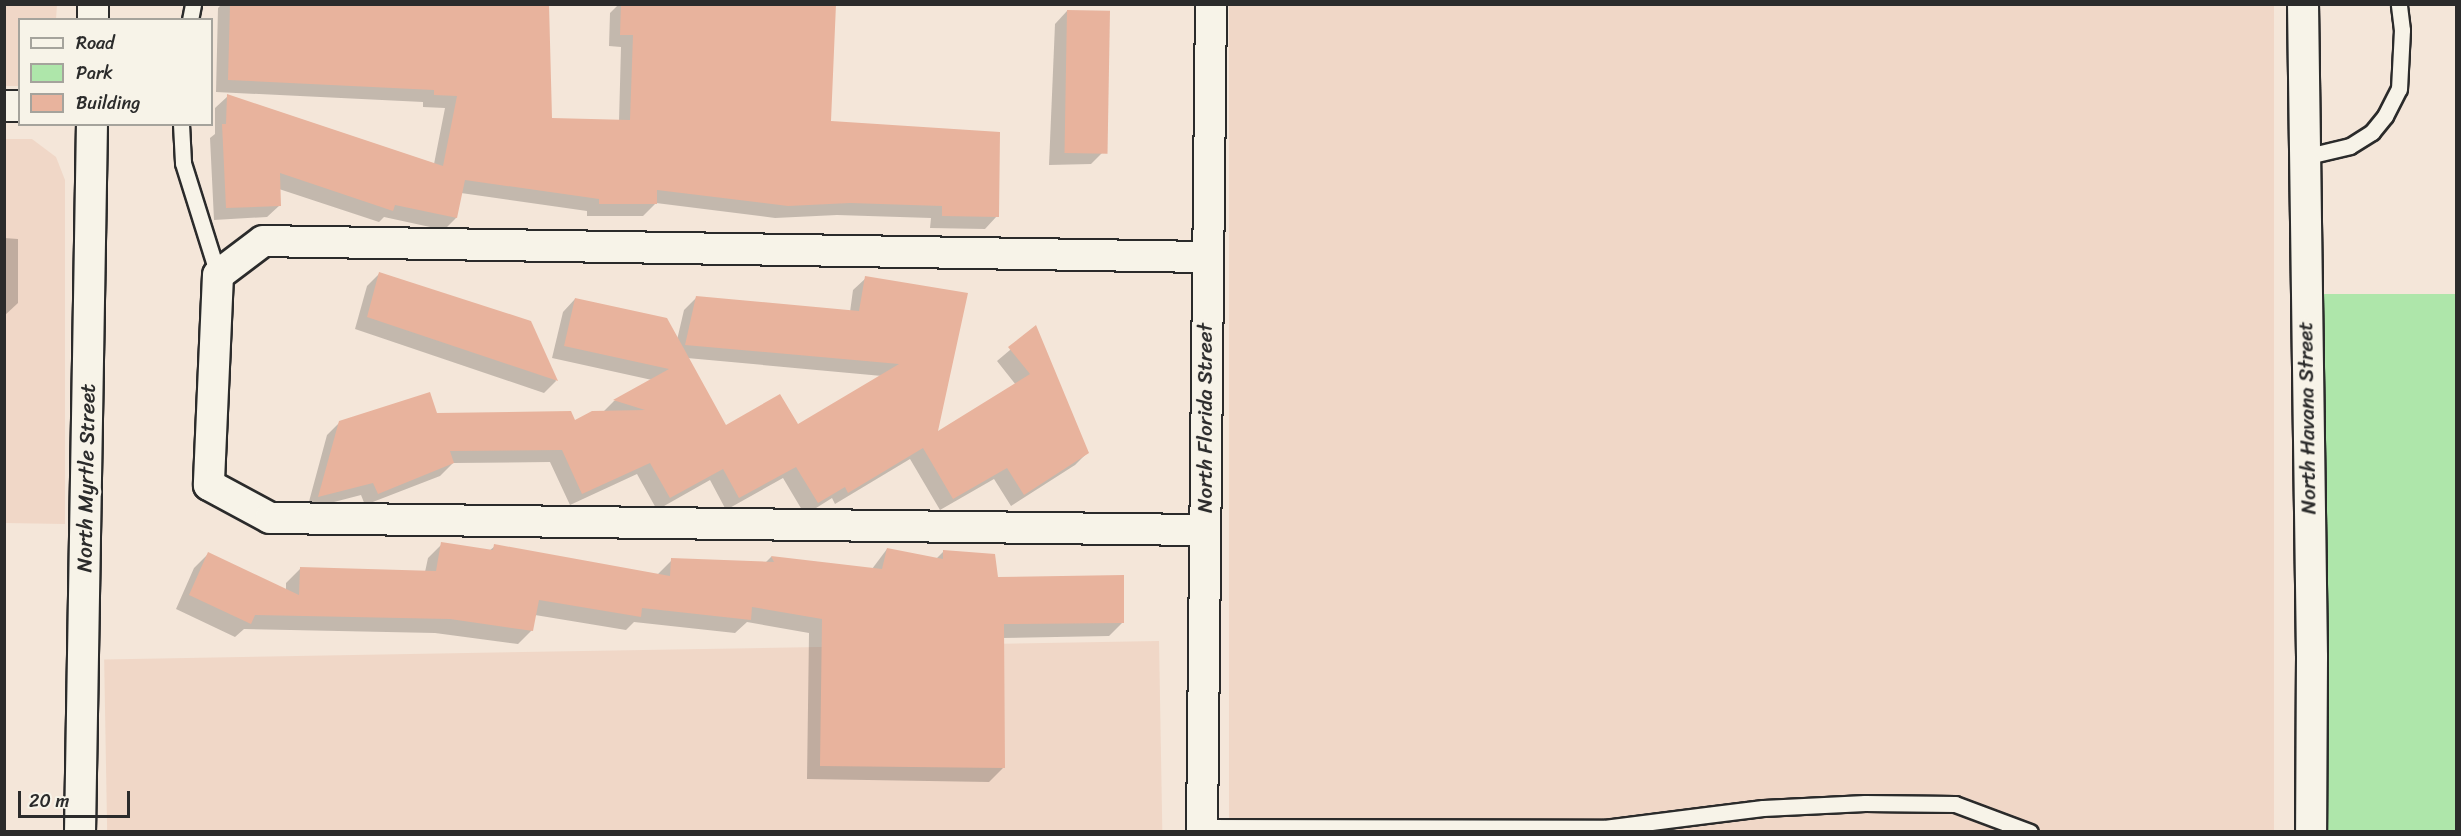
<!DOCTYPE html>
<style>
body{margin:0}
#map{position:relative;width:2461px;height:836px;overflow:hidden;background:#f4e6d9;font-family:Sriracha,sans-serif}
div>[style]{position:absolute}
[style*='--x']{left:calc(var(--x)*1px);top:calc(var(--y)*1px);width:calc(var(--w)*1px);rotate:calc(var(--a)*1deg)}
.built>*{inset:0;background:#f0d7c7;transform-origin:0 0}
.green>*{inset:0;background:#aee6aa;transform-origin:0 0}
.shadow>*{inset:0;background:#0003}
.building>*{inset:0;background:#e8b39d;transform-origin:0 0}
.roads{filter:drop-shadow(2px 0 #2b2b2b) drop-shadow(-2px 0 #2b2b2b) drop-shadow(0 2px #2b2b2b) drop-shadow(0 -2px #2b2b2b)}
.lane>*{height:15px;margin:-7.5px;padding:0 7.5px;transform-origin:7.5px;border-radius:7.5px;background:#f7f3e8}
.street>*{height:30px;margin:-15px;padding:0 15px;transform-origin:15px;border-radius:15px;background:#f7f3e8}
span{translate:-50% -50%;white-space:nowrap;text-align:center;line-height:1.15;-webkit-text-stroke:6px #f7f3e8;paint-order:stroke}
.street-label{font-size:21px;color:#2b2b2b}
.frame{position:absolute;inset:0;border:6px solid #2b2b2b;pointer-events:none}
.legend{position:absolute;left:18px;top:18px;width:195px;height:108px;box-sizing:border-box;background:#f7f3e8;border:2px solid #a5a39c;margin:0;padding:8px 10px;list-style:none;font-size:18px;color:#2b2b2b}
.legend li{display:flex;align-items:center;gap:12px;height:30px}
.legend b{width:30px;border:2px solid #a5a39c}
.scale{position:absolute;left:18px;top:791px;width:112px;height:27px;box-sizing:border-box;border:3px solid #2b2b2b;border-top:0;padding-left:8px;font-size:18px;line-height:21px;white-space:nowrap;color:#2b2b2b;-webkit-text-stroke:4px #f7f3e8;paint-order:stroke}
</style>
<div id="map">
<div class="built">
<i style="clip-path:polygon(5px 4px,57px 5px,56px 19px,20px 20px,19px 86px,5px 86px)"></i>
<i style="left:1229px;top:5px;width:1045px;height:827px"></i>
<i style="clip-path:polygon(5px 139px,32px 139px,56px 157px,65px 180px,65px 524px,5px 523px)"></i>
<i style="left:1159px;top:641px;width:190px;height:1055px;rotate:89deg"></i>
</div>
<div class="green">
<i style="left:2456px;top:294px;width:537px;height:132px;rotate:90deg"></i>
</div>
<div class="shadow">
<i style="clip-path:polygon(222px 4px,409px 4px,551px 120px,619px 121px,621px 47px,609px 46px,610px 13px,619px 4px,834px 4px,830px 123px,997px 216px,985px 229px,930px 228px,931px 218px,837px 215px,775px 218px,656px 203px,643px 216px,587px 216px,587px 211px,461px 193px,456px 218px,444px 230px,384px 217px,379px 222px,279px 189px,280px 205px,267px 217px,214px 220px,210px 138px,215px 134px,215px 108px,228px 96px,434px 164px,445px 108px,423px 107px,423px 102px,216px 92px,218px 8px)"></i>
<i style="clip-path:polygon(1067px 11px,1103px 152px,1091px 164px,1049px 165px,1055px 24px)"></i>
<i style="clip-path:polygon(4px 238px,18px 239px,18px 303px,4px 316px)"></i>
<i style="clip-path:polygon(380px 273px,530px 322px,556px 381px,544px 393px,355px 329px,367px 286px)"></i>
<i style="clip-path:polygon(evenodd,866px 278px,936px 434px,1016px 385px,997px 361px,1036px 328px,1087px 453px,1075px 465px,1011px 506px,994px 479px,940px 510px,910px 459px,835px 504px,832px 498px,805px 515px,783px 478px,726px 510px,710px 480px,657px 510px,637px 474px,570px 505px,550px 462px,453px 463px,440px 476px,365px 505px,361px 495px,307px 509px,327px 435px,340px 422px,436px 415px,574px 423px,602px 413px,614px 401px,652px 380px,552px 358px,563px 312px,575px 299px,677px 340px,684px 310px,697px 297px,850px 312px,853px 290px,866px 278px,687px 358px,882px 376px,798px 427px,725px 427px,687px 358px)"></i>
<i style="clip-path:polygon(442px 544px,489px 551px,495px 546px,657px 575px,672px 560px,765px 563px,771px 557px,872px 569px,887px 549px,936px 559px,944px 551px,997px 578px,1123px 622px,1109px 636px,1002px 638px,1003px 768px,989px 782px,807px 779px,809px 633px,747px 622px,735px 633px,634px 622px,626px 630px,535px 615px,532px 630px,518px 644px,435px 633px,244px 629px,235px 637px,176px 609px,194px 568px,208px 554px,286px 590px,286px 583px,300px 569px,425px 572px,428px 558px)"></i>
</div>
<div class="building">
<i style="clip-path:polygon(230px 4px,549px 4px,552px 118px,630px 120px,633px 35px,620px 35px,621px 4px,836px 4px,831px 121px,1000px 132px,999px 217px,942px 216px,942px 206px,850px 203px,788px 206px,657px 190px,657px 204px,599px 204px,599px 199px,465px 180px,457px 218px,395px 205px,393px 211px,280px 173px,281px 206px,226px 208px,222px 124px,226px 124px,227px 94px,443px 166px,457px 96px,434px 95px,434px 90px,228px 80px)"></i>
<i style="left:1067px;top:10px;width:43px;height:143px;rotate:1deg"></i>
<i style="clip-path:polygon(379px 272px,531px 321px,558px 381px,367px 317px)"></i>
<i style="clip-path:polygon(865px 276px,968px 293px,938px 431px,1030px 374px,1008px 347px,1036px 325px,1089px 453px,1024px 495px,1007px 468px,953px 499px,923px 448px,848px 493px,845px 487px,818px 503px,796px 467px,739px 498px,723px 469px,670px 498px,650px 463px,582px 494px,562px 450px,450px 451px,454px 463px,378px 494px,373px 483px,318px 497px,339px 421px,430px 392px,437px 413px,571px 411px,575px 420px,592px 411px,645px 410px,613px 400px,669px 369px,564px 346px,575px 298px,667px 318px,726px 425px,780px 394px,798px 424px,899px 364px,685px 345px,696px 296px,859px 311px)"></i>
<i style="clip-path:polygon(441px 542px,493px 550px,494px 544px,670px 576px,671px 558px,774px 562px,771px 556px,882px 569px,887px 548px,943px 559px,943px 550px,995px 554px,998px 577px,1124px 575px,1124px 623px,1004px 624px,1005px 768px,820px 766px,822px 619px,752px 607px,751px 620px,642px 608px,641px 617px,539px 600px,533px 631px,450px 619px,255px 615px,251px 624px,189px 595px,208px 552px,299px 595px,300px 567px,436px 571px)"></i>
</div>
<div class="roads">
<div class="lane">
<i style="--x:190;--y:20;--w:16;--a:-79"></i>
<i style="--x:181;--y:124;--w:39;--a:87"></i>
<i style="--x:183;--y:163;--w:117;--a:72.6"></i>
<i style="--x:2304;--y:157;--w:47;--a:-13.4"></i>
<i style="--x:2350;--y:146;--w:26;--a:-32"></i>
<i style="--x:2372;--y:132;--w:21;--a:-51"></i>
<i style="--x:2385;--y:116;--w:30;--a:-63"></i>
<i style="--x:2399;--y:89;--w:59;--a:-87.1"></i>
<i style="--x:2402;--y:30;--w:26;--a:-97"></i>
<i style="--x:1202;--y:827;--w:402;--a:0.1"></i>
<i style="--x:1604;--y:828;--w:160;--a:-7.2"></i>
<i style="--x:1763;--y:808;--w:102;--a:-2.8"></i>
<i style="--x:1865;--y:803;--w:90;--a:0.6"></i>
<i style="--x:1955;--y:804;--w:80;--a:20.5"></i>
</div>
<div class="street">
<i style="--x:93;--y:4;--w:16;--a:90"></i>
<i style="--x:2303;--y:4;--w:653;--a:89.21"></i>
<i style="--x:2312;--y:657;--w:175;--a:90.3"></i>
<i style="--x:4;--y:106;--w:16;--a:0"></i>
<i style="--x:1205;--y:257;--w:942;--a:-179.03"></i>
<i style="--x:263;--y:241;--w:56;--a:142.9"></i>
<i style="--x:218;--y:275;--w:210;--a:92.5"></i>
<i style="--x:209;--y:485;--w:69;--a:28.4"></i>
<i style="--x:270;--y:518;--w:935;--a:0.74"></i>
<i style="--x:80;--y:832;--w:708;--a:-89.03"></i>
<i style="--x:1202;--y:832;--w:828;--a:-89.38"></i>
</div>
</div>
<div class="street-label">
<span style="left:1205px;top:418px;rotate:-90deg">North Florida Street</span>
<span style="left:2307px;top:418px;rotate:-91deg">North Havana Street</span>
<span style="left:86px;top:478px;rotate:-89deg">North Myrtle Street</span>
</div>
<div class="frame"></div>
<ul class="legend">
<li><b style="height:8px;background:#f7f3e8"></b>Road</li>
<li><b style="height:16px;background:#aee6aa"></b>Park</li>
<li><b style="height:16px;background:#e8b39d"></b>Building</li>
</ul>
<div class="scale">20 m</div>
</div>
